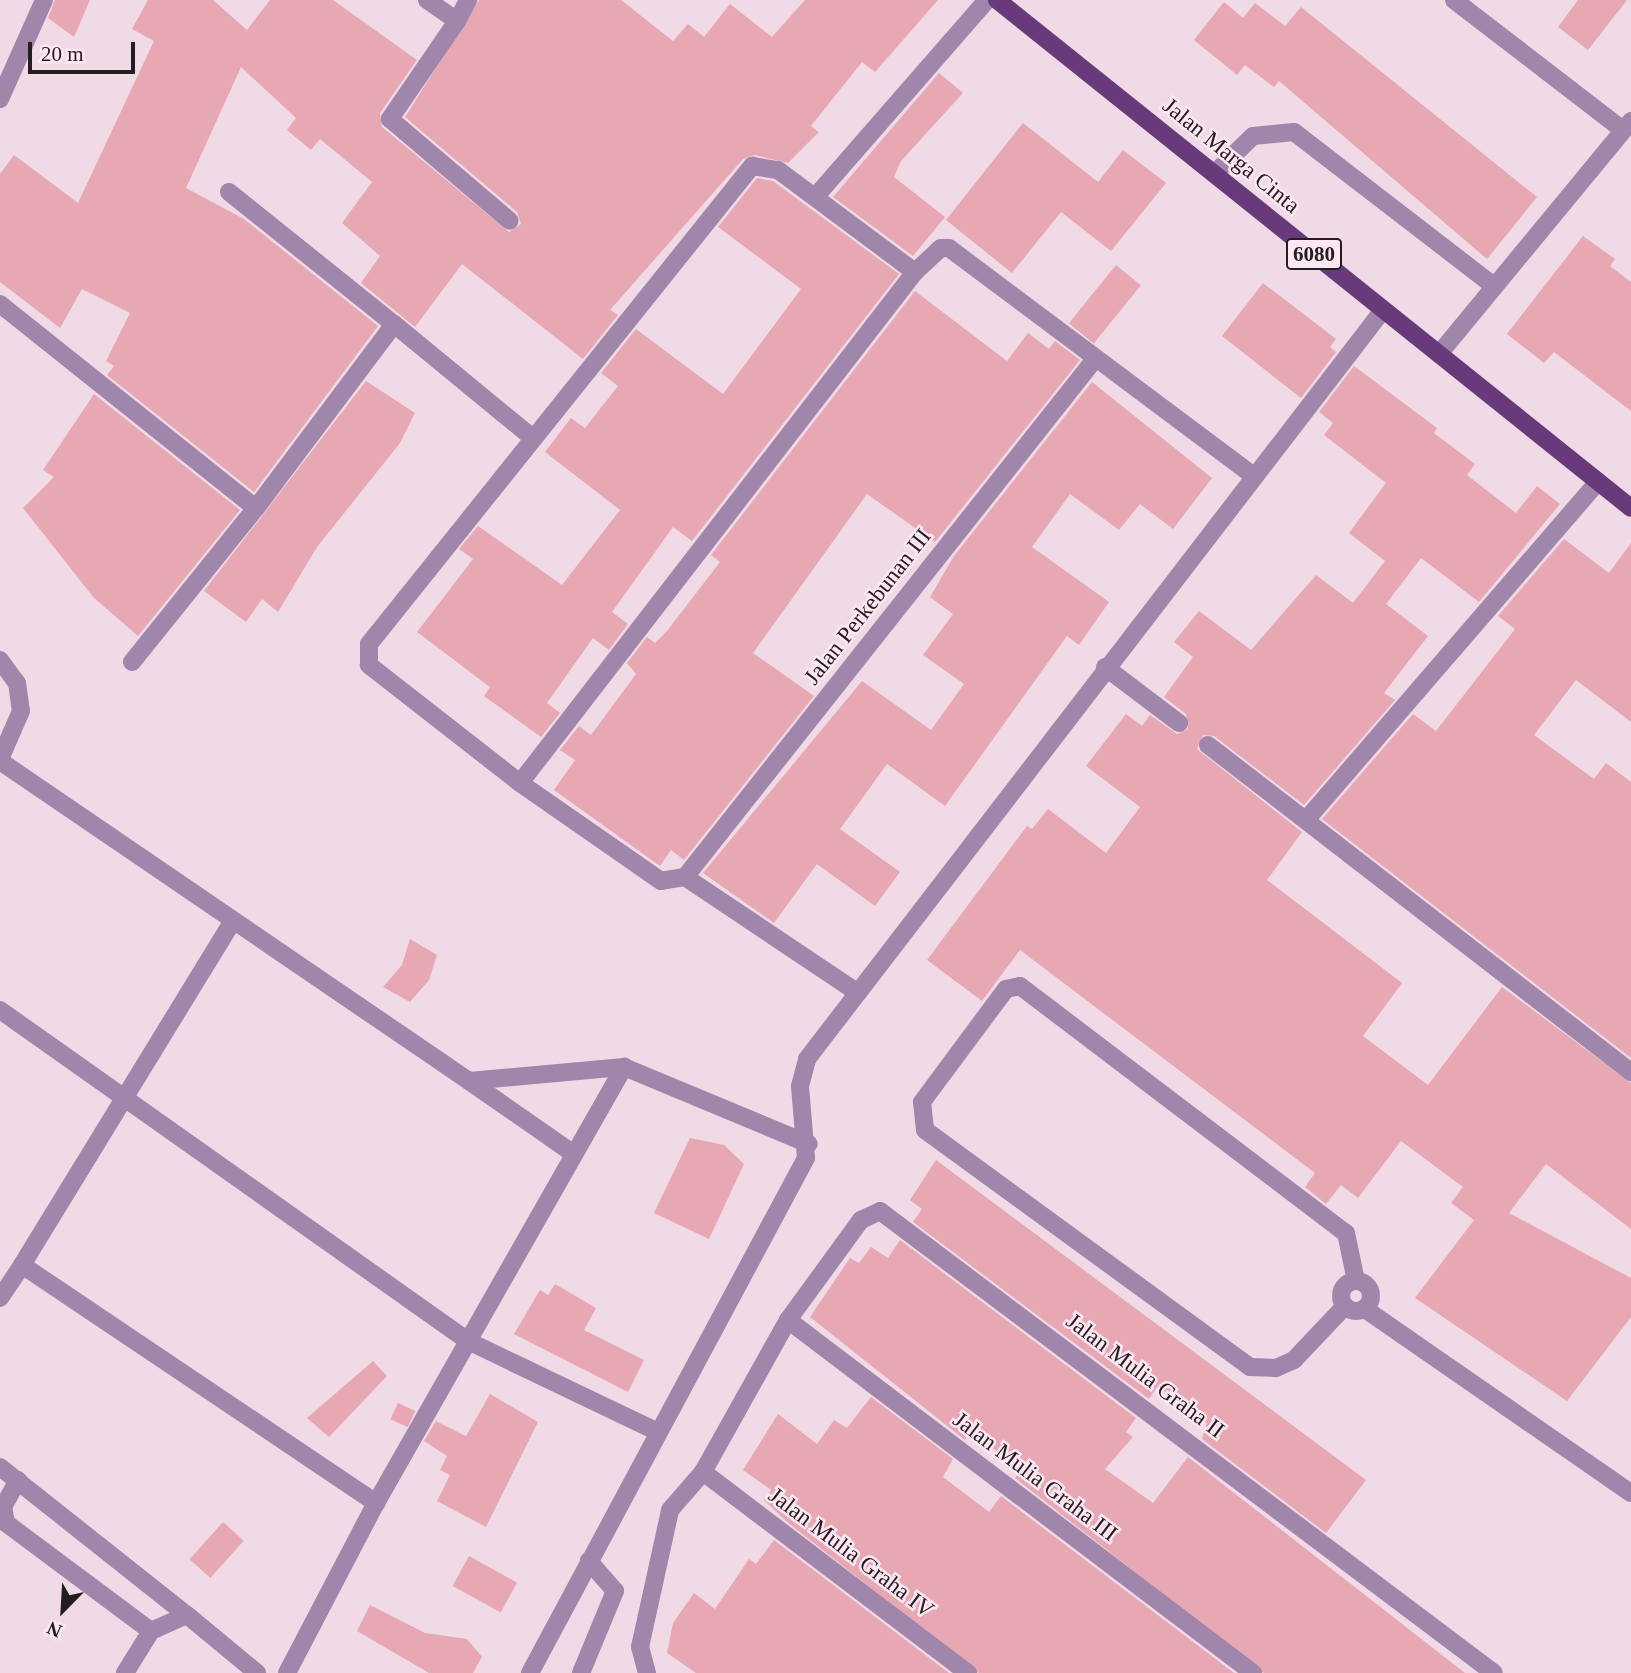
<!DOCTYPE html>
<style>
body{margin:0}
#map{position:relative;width:1631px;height:1673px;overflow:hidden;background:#efdae6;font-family:Georgia,serif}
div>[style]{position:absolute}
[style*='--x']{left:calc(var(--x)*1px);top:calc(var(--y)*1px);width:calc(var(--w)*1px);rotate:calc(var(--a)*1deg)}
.building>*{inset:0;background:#e7a8b3;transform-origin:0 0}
.lane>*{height:18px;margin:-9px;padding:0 9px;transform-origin:9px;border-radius:9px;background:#a086ab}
.street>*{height:18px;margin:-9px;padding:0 9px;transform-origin:9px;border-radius:9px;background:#a086ab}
.street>.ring{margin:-9px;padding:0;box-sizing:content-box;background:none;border:18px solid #a086ab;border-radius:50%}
.primary>*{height:18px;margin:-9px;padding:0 9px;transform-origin:9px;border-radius:9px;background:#693a7b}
span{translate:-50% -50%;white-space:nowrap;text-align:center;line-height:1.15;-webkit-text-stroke:5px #fce7f3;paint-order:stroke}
.shield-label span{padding:2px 5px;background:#fce7f3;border:2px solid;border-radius:5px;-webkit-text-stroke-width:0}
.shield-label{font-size:21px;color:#231c20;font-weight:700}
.street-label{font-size:23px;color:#231c20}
.north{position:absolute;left:28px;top:1575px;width:70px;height:70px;-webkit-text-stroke:5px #fce7f3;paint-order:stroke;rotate:204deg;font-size:19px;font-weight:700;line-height:28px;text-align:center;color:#231c20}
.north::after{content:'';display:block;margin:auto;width:24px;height:32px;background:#231c20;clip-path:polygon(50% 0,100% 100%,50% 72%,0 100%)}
.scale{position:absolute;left:28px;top:42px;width:107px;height:32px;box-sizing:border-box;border:4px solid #231c20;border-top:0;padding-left:9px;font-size:21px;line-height:24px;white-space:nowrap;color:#231c20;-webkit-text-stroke:5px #fce7f3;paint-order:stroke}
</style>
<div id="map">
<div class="building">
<i style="clip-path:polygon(55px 0,90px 0,74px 37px,48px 18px)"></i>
<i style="clip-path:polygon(148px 0,213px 0,247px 30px,270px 0,333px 0,417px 60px,380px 113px,382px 127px,509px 232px,521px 224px,517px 212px,405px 117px,479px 0,621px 0,673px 41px,688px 24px,704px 37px,730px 4px,772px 37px,805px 0,938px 0,875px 72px,862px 62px,811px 126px,819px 132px,788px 163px,754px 155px,743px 159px,610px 310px,618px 315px,583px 359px,462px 264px,415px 327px,361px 283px,380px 256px,342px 223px,372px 182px,320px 139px,311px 150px,287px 130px,296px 118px,241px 67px,186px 188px,244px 219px,378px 326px,254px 492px,107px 375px,114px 366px,106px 361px,130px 313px,82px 289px,60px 328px,0 282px,0 174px,14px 155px,78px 203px,154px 41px,132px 29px)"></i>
<i style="clip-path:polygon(1578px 0,1627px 0,1588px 50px,1558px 27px)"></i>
<i style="clip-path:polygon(1224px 2px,1243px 18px,1255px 3px,1285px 26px,1301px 7px,1537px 197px,1487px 259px,1279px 81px,1274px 87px,1245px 65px,1237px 75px,1194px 40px)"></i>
<i style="clip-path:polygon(939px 73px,963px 93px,901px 161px,894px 177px,945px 217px,913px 256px,833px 197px)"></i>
<i style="clip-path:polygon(1023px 123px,1098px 182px,1123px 150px,1166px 183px,1111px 251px,1061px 212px,1012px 273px,946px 220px)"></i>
<i style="clip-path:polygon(757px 178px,773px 181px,899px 274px,692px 541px,673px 527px,612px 612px,628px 624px,609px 650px,593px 638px,547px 703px,560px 713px,541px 737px,484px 696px,490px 687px,417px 632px,473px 559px,459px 549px,478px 526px,562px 585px,620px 510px,545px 452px,571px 418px,585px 428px,618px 386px,601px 373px,636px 329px,723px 394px,801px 289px,718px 227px)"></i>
<i style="clip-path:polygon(1583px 236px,1615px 259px,1610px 266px,1631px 282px,1631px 411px,1554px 352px,1544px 363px,1507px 334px)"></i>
<i style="left:1116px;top:265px;width:32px;height:75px;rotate:39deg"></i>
<i style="clip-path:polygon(1263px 283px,1336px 339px,1330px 347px,1336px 352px,1301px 398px,1222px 336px)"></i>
<i style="clip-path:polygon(915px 291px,1007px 361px,1028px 333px,1049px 349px,1055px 341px,1080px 360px,935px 542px,867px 494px,753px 653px,814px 696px,684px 860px,671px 850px,660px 866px,554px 790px,575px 760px,560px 750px,579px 726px,591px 735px,636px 674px,627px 663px,647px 637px,655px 643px,667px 631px,720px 562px,711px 555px)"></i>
<i style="clip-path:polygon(1354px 366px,1437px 428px,1434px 433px,1475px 464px,1467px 475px,1516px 513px,1537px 486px,1560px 504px,1479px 602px,1421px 558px,1386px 604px,1428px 636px,1384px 693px,1395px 700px,1304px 805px,1214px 736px,1203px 735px,1197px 749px,1302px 832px,1267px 880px,1402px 983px,1363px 1036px,1428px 1085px,1502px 987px,1631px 1083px,1631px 1229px,1546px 1164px,1509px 1213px,1631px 1278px,1631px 1317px,1567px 1401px,1415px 1298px,1474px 1220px,1451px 1203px,1463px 1187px,1401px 1141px,1358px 1198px,1341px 1185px,1326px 1204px,1305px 1187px,1315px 1173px,1020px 950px,982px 1001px,927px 960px,1027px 826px,1032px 829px,1048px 809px,1106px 853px,1140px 807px,1086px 766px,1126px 714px,1142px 726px,1150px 715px,1177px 734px,1188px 729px,1186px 714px,1164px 697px,1193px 657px,1174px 642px,1199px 611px,1251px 650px,1316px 575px,1353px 603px,1385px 561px,1349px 533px,1386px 483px,1324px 435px,1333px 423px,1319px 412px)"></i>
<i style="clip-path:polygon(366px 381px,415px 413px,400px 443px,317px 547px,278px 612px,262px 599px,246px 622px,204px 591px)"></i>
<i style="clip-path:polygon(1092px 382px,1212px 478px,1173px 529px,1140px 504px,1119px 530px,1070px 494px,1032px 547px,1109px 602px,1079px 645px,1067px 636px,945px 806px,887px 764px,840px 829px,900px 872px,875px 906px,817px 864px,774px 923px,703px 873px,862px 681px,931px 730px,964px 684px,923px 655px,953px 614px,930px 597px,954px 556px)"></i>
<i style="clip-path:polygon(94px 394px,240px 510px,138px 636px,94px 598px,23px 508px,54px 477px,43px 470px)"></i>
<i style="clip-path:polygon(1564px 539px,1609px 573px,1631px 543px,1631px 722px,1576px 680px,1534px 735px,1594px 779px,1606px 763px,1631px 782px,1631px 1058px,1322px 819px,1413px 714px,1436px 731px,1515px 629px,1498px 616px)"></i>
<i style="clip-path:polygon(410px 939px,437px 955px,429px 980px,410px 1002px,383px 987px,402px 965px)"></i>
<i style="clip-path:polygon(690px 1138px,724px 1145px,744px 1164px,709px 1239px,654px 1213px)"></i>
<i style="clip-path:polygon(936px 1160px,1366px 1480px,1326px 1533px,1202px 1439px,1207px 1423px,1157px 1387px,1149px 1399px,913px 1222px,922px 1209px,910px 1200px)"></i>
<i style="clip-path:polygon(900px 1240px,1136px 1418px,1126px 1432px,1133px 1437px,1105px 1469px,1153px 1503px,1188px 1457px,1465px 1673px,1264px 1673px,1015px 1478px,1022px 1468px,969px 1432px,965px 1440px,810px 1317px,850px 1258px,859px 1263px,871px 1247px,888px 1258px)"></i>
<i style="clip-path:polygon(555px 1284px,596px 1308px,584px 1330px,644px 1360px,628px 1392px,514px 1334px,540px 1290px,548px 1295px)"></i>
<i style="clip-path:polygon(373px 1361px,387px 1376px,329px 1437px,307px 1418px)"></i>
<i style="clip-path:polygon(490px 1394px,538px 1422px,486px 1527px,437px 1501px,450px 1475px,440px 1470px,447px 1456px,424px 1441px,436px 1421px,466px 1436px)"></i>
<i style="clip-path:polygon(871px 1397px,953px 1459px,943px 1477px,989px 1512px,1001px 1496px,1234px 1673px,979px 1673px,787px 1522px,764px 1500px,771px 1490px,743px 1470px,778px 1414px,817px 1444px,834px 1420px,847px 1428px)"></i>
<i style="left:398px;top:1403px;width:19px;height:18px;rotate:25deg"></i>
<i style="left:223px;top:1522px;width:28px;height:50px;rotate:42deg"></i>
<i style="clip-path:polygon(774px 1540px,949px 1673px,696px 1673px,667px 1653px,673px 1623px,694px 1593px,715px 1609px,749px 1559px,756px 1564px)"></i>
<i style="left:469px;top:1556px;width:55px;height:34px;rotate:29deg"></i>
<i style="clip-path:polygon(370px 1605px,425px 1633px,467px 1639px,482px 1657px,473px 1673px,429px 1673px,357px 1631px)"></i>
</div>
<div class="lane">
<i style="--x:1214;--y:174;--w:54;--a:-44.3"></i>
<i style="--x:1253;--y:136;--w:41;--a:-5.6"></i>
<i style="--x:1294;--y:132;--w:252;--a:37.6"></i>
</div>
<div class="street">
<i style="--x:427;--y:0;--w:37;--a:35"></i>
<i style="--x:457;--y:21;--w:24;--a:-62"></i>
<i style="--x:1454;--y:0;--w:213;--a:37.6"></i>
<i style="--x:457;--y:21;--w:119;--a:124.4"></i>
<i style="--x:390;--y:119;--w:157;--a:40.4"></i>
<i style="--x:0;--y:99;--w:108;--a:-66"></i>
<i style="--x:229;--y:192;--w:211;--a:38.7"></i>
<i style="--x:816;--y:196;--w:260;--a:-48.9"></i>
<i style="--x:0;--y:304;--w:327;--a:38.6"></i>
<i style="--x:256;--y:508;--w:230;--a:-53.1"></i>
<i style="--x:394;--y:324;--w:180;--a:39.4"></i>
<i style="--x:1439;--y:354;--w:302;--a:-50.5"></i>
<i style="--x:1095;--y:359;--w:661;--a:128.36"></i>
<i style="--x:685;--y:877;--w:24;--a:171"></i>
<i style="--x:661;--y:881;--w:172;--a:-145.2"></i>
<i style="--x:520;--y:783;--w:646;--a:-52.3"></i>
<i style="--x:915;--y:272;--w:35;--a:-43"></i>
<i style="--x:941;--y:248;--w:8;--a:0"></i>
<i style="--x:949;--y:248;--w:381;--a:36.8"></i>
<i style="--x:0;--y:660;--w:29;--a:54"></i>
<i style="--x:17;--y:683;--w:28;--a:82"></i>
<i style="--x:21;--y:711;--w:52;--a:113.6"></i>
<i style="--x:132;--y:662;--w:198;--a:-51.2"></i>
<i style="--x:1105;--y:667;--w:93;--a:37.1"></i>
<i style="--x:1208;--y:745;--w:535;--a:37.71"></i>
<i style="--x:0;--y:761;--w:568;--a:34.31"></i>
<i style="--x:469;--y:1081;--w:156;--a:-5.2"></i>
<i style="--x:624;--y:1067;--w:200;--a:22.6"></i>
<i style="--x:520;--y:783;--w:192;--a:-142"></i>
<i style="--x:369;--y:665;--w:21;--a:-90"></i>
<i style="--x:369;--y:644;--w:613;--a:-51.3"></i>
<i style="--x:752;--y:166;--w:26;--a:9"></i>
<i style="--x:778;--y:170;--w:171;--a:36.7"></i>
<i style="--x:1306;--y:820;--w:447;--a:-49.2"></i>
<i style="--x:685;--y:877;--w:208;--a:33.8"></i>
<i style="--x:0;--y:1010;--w:573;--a:35.27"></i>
<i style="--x:468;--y:1341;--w:211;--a:25.6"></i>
<i style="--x:469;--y:1081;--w:124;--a:34.8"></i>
<i style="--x:22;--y:1265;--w:404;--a:-58.5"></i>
<i class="ring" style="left:1341px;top:1281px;width:12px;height:12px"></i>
<i style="--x:0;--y:1298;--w:40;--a:-56"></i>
<i style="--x:22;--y:1265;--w:427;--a:33.9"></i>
<i style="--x:376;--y:1503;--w:502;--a:-60.37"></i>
<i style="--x:1345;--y:1306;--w:74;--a:133.4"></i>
<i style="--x:1294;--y:1360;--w:20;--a:156"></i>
<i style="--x:1276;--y:1368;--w:26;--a:-178"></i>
<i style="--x:1250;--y:1367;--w:402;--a:-143.9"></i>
<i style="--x:925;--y:1130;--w:28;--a:-96"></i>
<i style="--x:922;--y:1102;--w:141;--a:-53.4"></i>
<i style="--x:1006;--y:989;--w:14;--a:-12"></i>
<i style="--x:1020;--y:986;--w:409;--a:37.2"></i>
<i style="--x:1346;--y:1233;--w:49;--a:78.2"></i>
<i style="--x:1365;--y:1309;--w:323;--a:34.7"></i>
<i style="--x:788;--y:1320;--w:584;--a:37.2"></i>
<i style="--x:0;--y:1467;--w:238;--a:38.4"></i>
<i style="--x:703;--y:1472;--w:333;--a:37.2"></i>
<i style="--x:18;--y:1480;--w:31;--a:119"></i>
<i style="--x:3;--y:1507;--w:16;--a:79"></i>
<i style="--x:6;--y:1523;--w:181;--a:36.7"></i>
<i style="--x:125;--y:1673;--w:49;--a:-58.2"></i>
<i style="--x:151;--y:1631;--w:39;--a:-24"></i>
<i style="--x:187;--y:1615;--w:91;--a:39.6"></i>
<i style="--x:287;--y:1673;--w:192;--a:-62.4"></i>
<i style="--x:530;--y:1673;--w:584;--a:-61.81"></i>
<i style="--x:806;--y:1158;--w:72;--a:-94.8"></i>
<i style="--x:800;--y:1086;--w:28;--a:-75"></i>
<i style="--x:807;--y:1059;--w:945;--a:-52.44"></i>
<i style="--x:581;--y:1673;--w:89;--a:-67.5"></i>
<i style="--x:615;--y:1591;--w:40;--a:-131"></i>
<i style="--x:647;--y:1673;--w:27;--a:-105"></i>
<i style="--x:640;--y:1647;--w:140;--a:-77.6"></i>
<i style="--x:670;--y:1510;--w:50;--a:-49"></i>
<i style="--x:703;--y:1472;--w:174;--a:-60.8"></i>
<i style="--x:788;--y:1320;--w:124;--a:-53.9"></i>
<i style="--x:861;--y:1220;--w:21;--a:-25"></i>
<i style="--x:880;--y:1211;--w:768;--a:36.96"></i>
</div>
<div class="primary">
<i style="--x:997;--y:0;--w:812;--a:38.7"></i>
</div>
<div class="shield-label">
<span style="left:1314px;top:254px">6080</span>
</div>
<div class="street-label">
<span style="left:1231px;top:156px;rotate:39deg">Jalan Marga Cinta</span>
<span style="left:868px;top:607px;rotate:-52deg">Jalan Perkebunan III</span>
<span style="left:1145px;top:1376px;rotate:37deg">Jalan Mulia Graha II</span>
<span style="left:1035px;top:1477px;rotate:37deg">Jalan Mulia Graha III</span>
<span style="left:851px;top:1553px;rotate:37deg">Jalan Mulia Graha IV</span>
</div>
<div class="north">N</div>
<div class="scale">20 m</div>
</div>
